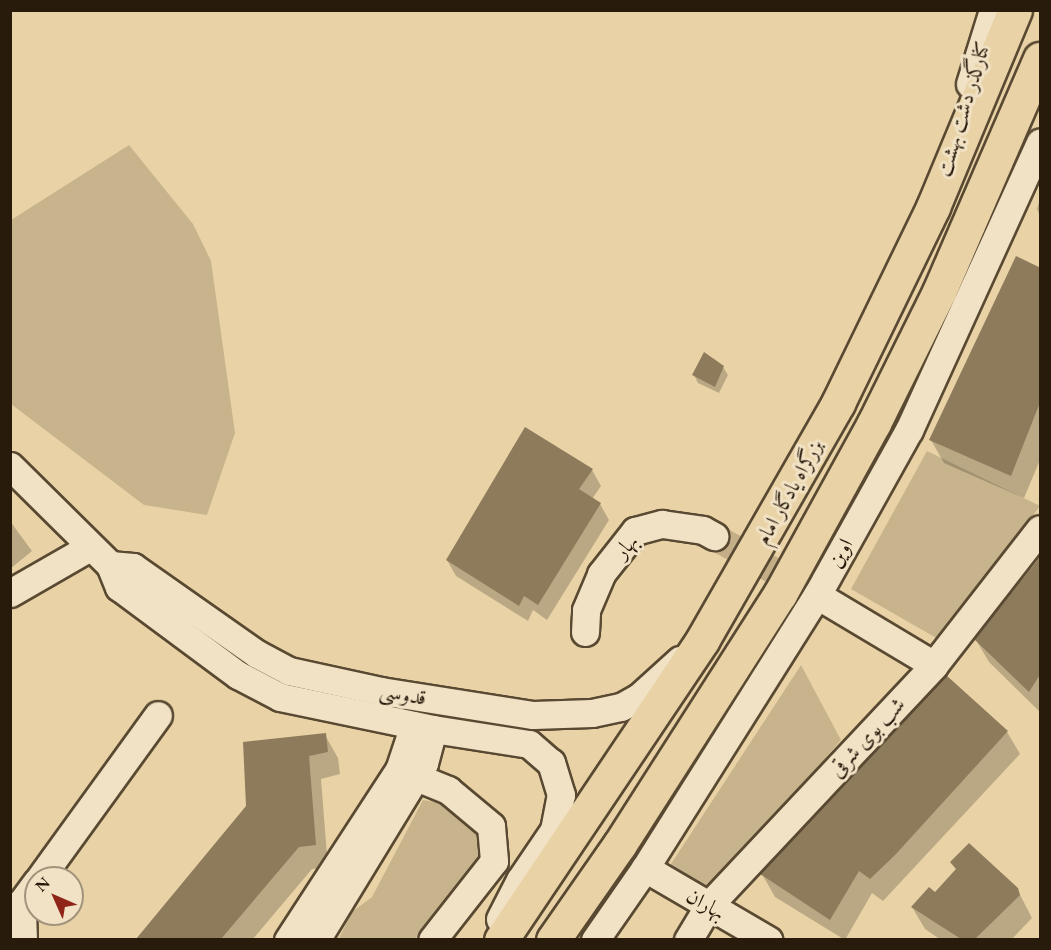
<!DOCTYPE html>
<meta charset="utf-8">
<style>
body{margin:0}
#map{position:relative;width:1051px;height:950px;overflow:hidden;background:#e9d3a6;font-family:"EB Garamond",Amiri,serif}
div>[style]{position:absolute}
[style*='--x']{left:calc(var(--x)*1px);top:calc(var(--y)*1px);width:calc(var(--w)*1px);rotate:calc(var(--a)*1deg)}
.green>*{inset:0;background:#c8b48c}
.shadow>*{inset:0;background:#0003}
.building>*{inset:0;background:#8d7b5c}
.minor-tunnel>*{height:27px;margin-top:-13.5px;transform-origin:0;background:repeating-linear-gradient(90deg,#c3ae87 0 27px,transparent 0 41px)}
.roads{filter:drop-shadow(2px 0 #594932) drop-shadow(-2px 0 #594932) drop-shadow(0 2px #594932) drop-shadow(0 -2px #594932)}
.minor>*{height:27px;margin:-13.5px;padding:0 13.5px;transform-origin:13.5px;border-radius:13.5px;background:#f1e2c5}
.highway>*{height:33px;margin:-16.5px;padding:0 16.5px;transform-origin:16.5px;border-radius:16.5px;background:#e9d3a6}
span{translate:-50% -50%;white-space:nowrap;text-align:center;line-height:1.15;-webkit-text-stroke:6px #f1e2c5;paint-order:stroke}
.street-label{font-size:21px;color:#291b0c}
.frame{position:absolute;inset:0;border:12px solid #291b0c;pointer-events:none}
.north{position:absolute;left:24px;top:866px;width:60px;height:60px;box-sizing:border-box;background:#f1e2c5;border:2px solid #a1927b;border-radius:50%;rotate:315deg;font-size:16px;font-weight:700;line-height:24px;text-align:center;color:#291b0c}
.north::after{content:'';display:block;margin:auto;width:21px;height:27px;background:#8f2418;clip-path:polygon(50% 0,100% 100%,50% 72%,0 100%)}
</style>
<div id="map">
<div class="green">
<i style="clip-path:polygon(129px 145px,193px 224px,211px 261px,235px 433px,207px 515px,144px 505px,11px 404px,11px 220px)"></i>
<i style="clip-path:polygon(927px 451px,1040px 506px,938px 639px,851px 589px)"></i>
<i style="clip-path:polygon(801px 665px,841px 740px,709px 893px,669px 867px)"></i>
<i style="clip-path:polygon(423px 800px,448px 804px,483px 836px,479px 862px,415px 939px,338px 940px,352px 912px,372px 897px)"></i>
</div>
<div class="shadow">
<i style="clip-path:polygon(1040px 199px,1040px 216px,1037px 209px)"></i>
<i style="clip-path:polygon(1040px 270px,1040px 460px,1024px 498px,944px 463px,931px 440px)"></i>
<i style="clip-path:polygon(723px 367px,728px 375px,719px 393px,698px 383px,694px 375px)"></i>
<i style="clip-path:polygon(592px 470px,601px 486px,592px 499px,600px 504px,609px 520px,547px 620px,533px 610px,528px 621px,456px 576px,447px 560px)"></i>
<i style="clip-path:polygon(10px 521px,32px 551px,10px 569px)"></i>
<i style="clip-path:polygon(1040px 557px,1040px 712px,989px 662px,976px 640px)"></i>
<i style="clip-path:polygon(1007px 732px,1020px 754px,883px 901px,872px 893px,845px 940px,775px 897px,762px 874px)"></i>
<i style="clip-path:polygon(325px 735px,338px 758px,340px 774px,321px 779px,328px 868px,312px 869px,252px 940px,138px 940px,248px 807px)"></i>
<i style="clip-path:polygon(952px 862px,1017px 889px,1032px 918px,1011px 940px,941px 940px,925px 929px,912px 907px,935px 894px,957px 870px)"></i>
</div>
<div class="building">
<i style="clip-path:polygon(1016px 256px,1041px 268px,1041px 400px,1011px 476px,929px 440px)"></i>
<i style="clip-path:polygon(704px 352px,724px 366px,715px 387px,692px 375px)"></i>
<i style="clip-path:polygon(525px 427px,593px 469px,579px 489px,601px 503px,538px 605px,524px 596px,519px 606px,446px 560px)"></i>
<i style="clip-path:polygon(1041px 556px,1041px 673px,1029px 692px,974px 639px)"></i>
<i style="clip-path:polygon(946px 675px,1008px 731px,896px 854px,870px 879px,859px 871px,830px 920px,760px 874px)"></i>
<i style="clip-path:polygon(326px 733px,328px 752px,309px 756px,316px 845px,299px 847px,221px 939px,136px 939px,246px 806px,243px 742px)"></i>
<i style="clip-path:polygon(969px 843px,1018px 888px,1020px 895px,975px 939px,961px 939px,911px 907px,929px 887px,935px 892px,956px 869px,950px 862px)"></i>
</div>
<div class="minor-tunnel">
<i style="--x:714;--y:536;--w:119;--a:29.8"></i>
</div>
<div class="roads">
<div class="minor">
<i style="--x:970;--y:84;--w:77;--a:-72.7"></i>
<i style="--x:10;--y:466;--w:141;--a:44.7"></i>
<i style="--x:110;--y:565;--w:24;--a:68"></i>
<i style="--x:119;--y:587;--w:148;--a:36.5"></i>
<i style="--x:238;--y:675;--w:47;--a:27.6"></i>
<i style="--x:280;--y:697;--w:156;--a:11.8"></i>
<i style="--x:433;--y:729;--w:97;--a:8.9"></i>
<i style="--x:110;--y:565;--w:23;--a:5"></i>
<i style="--x:133;--y:567;--w:151;--a:35.1"></i>
<i style="--x:257;--y:654;--w:36;--a:28"></i>
<i style="--x:289;--y:671;--w:94;--a:12.3"></i>
<i style="--x:381;--y:691;--w:154;--a:9"></i>
<i style="--x:533;--y:715;--w:59;--a:-1.9"></i>
<i style="--x:592;--y:713;--w:30;--a:-12"></i>
<i style="--x:621;--y:707;--w:21;--a:-29"></i>
<i style="--x:639;--y:697;--w:55;--a:-42.1"></i>
<i style="--x:10;--y:593;--w:92;--a:-29.9"></i>
<i style="--x:817;--y:595;--w:136;--a:30.9"></i>
<i style="--x:585;--y:632;--w:22;--a:-87"></i>
<i style="--x:586;--y:610;--w:39;--a:-67"></i>
<i style="--x:601;--y:574;--w:55;--a:-51.7"></i>
<i style="--x:635;--y:531;--w:28;--a:-15"></i>
<i style="--x:662;--y:524;--w:41;--a:8.3"></i>
<i style="--x:703;--y:530;--w:13;--a:29"></i>
<i style="--x:399;--y:770;--w:53;--a:22.2"></i>
<i style="--x:448;--y:790;--w:56;--a:39.9"></i>
<i style="--x:491;--y:826;--w:35;--a:85"></i>
<i style="--x:494;--y:861;--w:100;--a:128.1"></i>
<i style="--x:645;--y:868;--w:143;--a:30.3"></i>
<i style="--x:40;--y:878;--w:201;--a:-54.1"></i>
<i style="--x:500;--y:919;--w:44;--a:-62.9"></i>
<i style="--x:520;--y:880;--w:60;--a:-55.8"></i>
<i style="--x:554;--y:830;--w:36;--a:-79"></i>
<i style="--x:561;--y:795;--w:34;--a:-107"></i>
<i style="--x:551;--y:763;--w:29;--a:-139"></i>
<i style="--x:23;--y:940;--w:38;--a:-92"></i>
<i style="--x:22;--y:902;--w:24;--a:-54"></i>
<i style="--x:288;--y:940;--w:203;--a:-56.9"></i>
<i style="--x:399;--y:770;--w:47;--a:-71.6"></i>
<i style="--x:316;--y:940;--w:207;--a:-58.6"></i>
<i style="--x:424;--y:763;--w:35;--a:-75"></i>
<i style="--x:595;--y:940;--w:88;--a:-55.2"></i>
<i style="--x:645;--y:868;--w:323;--a:-57.8"></i>
<i style="--x:817;--y:595;--w:189;--a:-60.9"></i>
<i style="--x:909;--y:430;--w:316;--a:-65.5"></i>
<i style="--x:688;--y:940;--w:41;--a:-59"></i>
<i style="--x:709;--y:905;--w:329;--a:-46.8"></i>
<i style="--x:934;--y:665;--w:172;--a:-52.1"></i>
</div>
<div class="highway">
<i style="--x:501;--y:940;--w:362;--a:-56.1"></i>
<i style="--x:703;--y:639;--w:272;--a:-60.2"></i>
<i style="--x:838;--y:403;--w:218;--a:-64.1"></i>
<i style="--x:933;--y:207;--w:213;--a:-67.4"></i>
<i style="--x:553;--y:940;--w:117;--a:-55.1"></i>
<i style="--x:620;--y:844;--w:297;--a:-57.4"></i>
<i style="--x:780;--y:594;--w:195;--a:-61.2"></i>
<i style="--x:874;--y:423;--w:146;--a:-63.6"></i>
<i style="--x:939;--y:292;--w:254;--a:-66.6"></i>
</div>
</div>
<div class="street-label">
<span style="left:963px;top:109px;rotate:-73deg">کنارگذر دشت بهشت</span>
<span style="left:789px;top:492px;rotate:-61deg">بزرگراه یادگار امام</span>
<span style="left:626px;top:546px;rotate:-47deg">بهار</span>
<span style="left:840px;top:553px;rotate:-61deg">اوین</span>
<span style="left:403px;top:694px;rotate:10deg">قدوسی</span>
<span style="left:867px;top:737px;rotate:-47deg">شب بوی شرقی</span>
<span style="left:706px;top:904px;rotate:30deg">بهاران</span>
</div>
<div class="frame"></div>
<div class="north">N</div>
</div>
